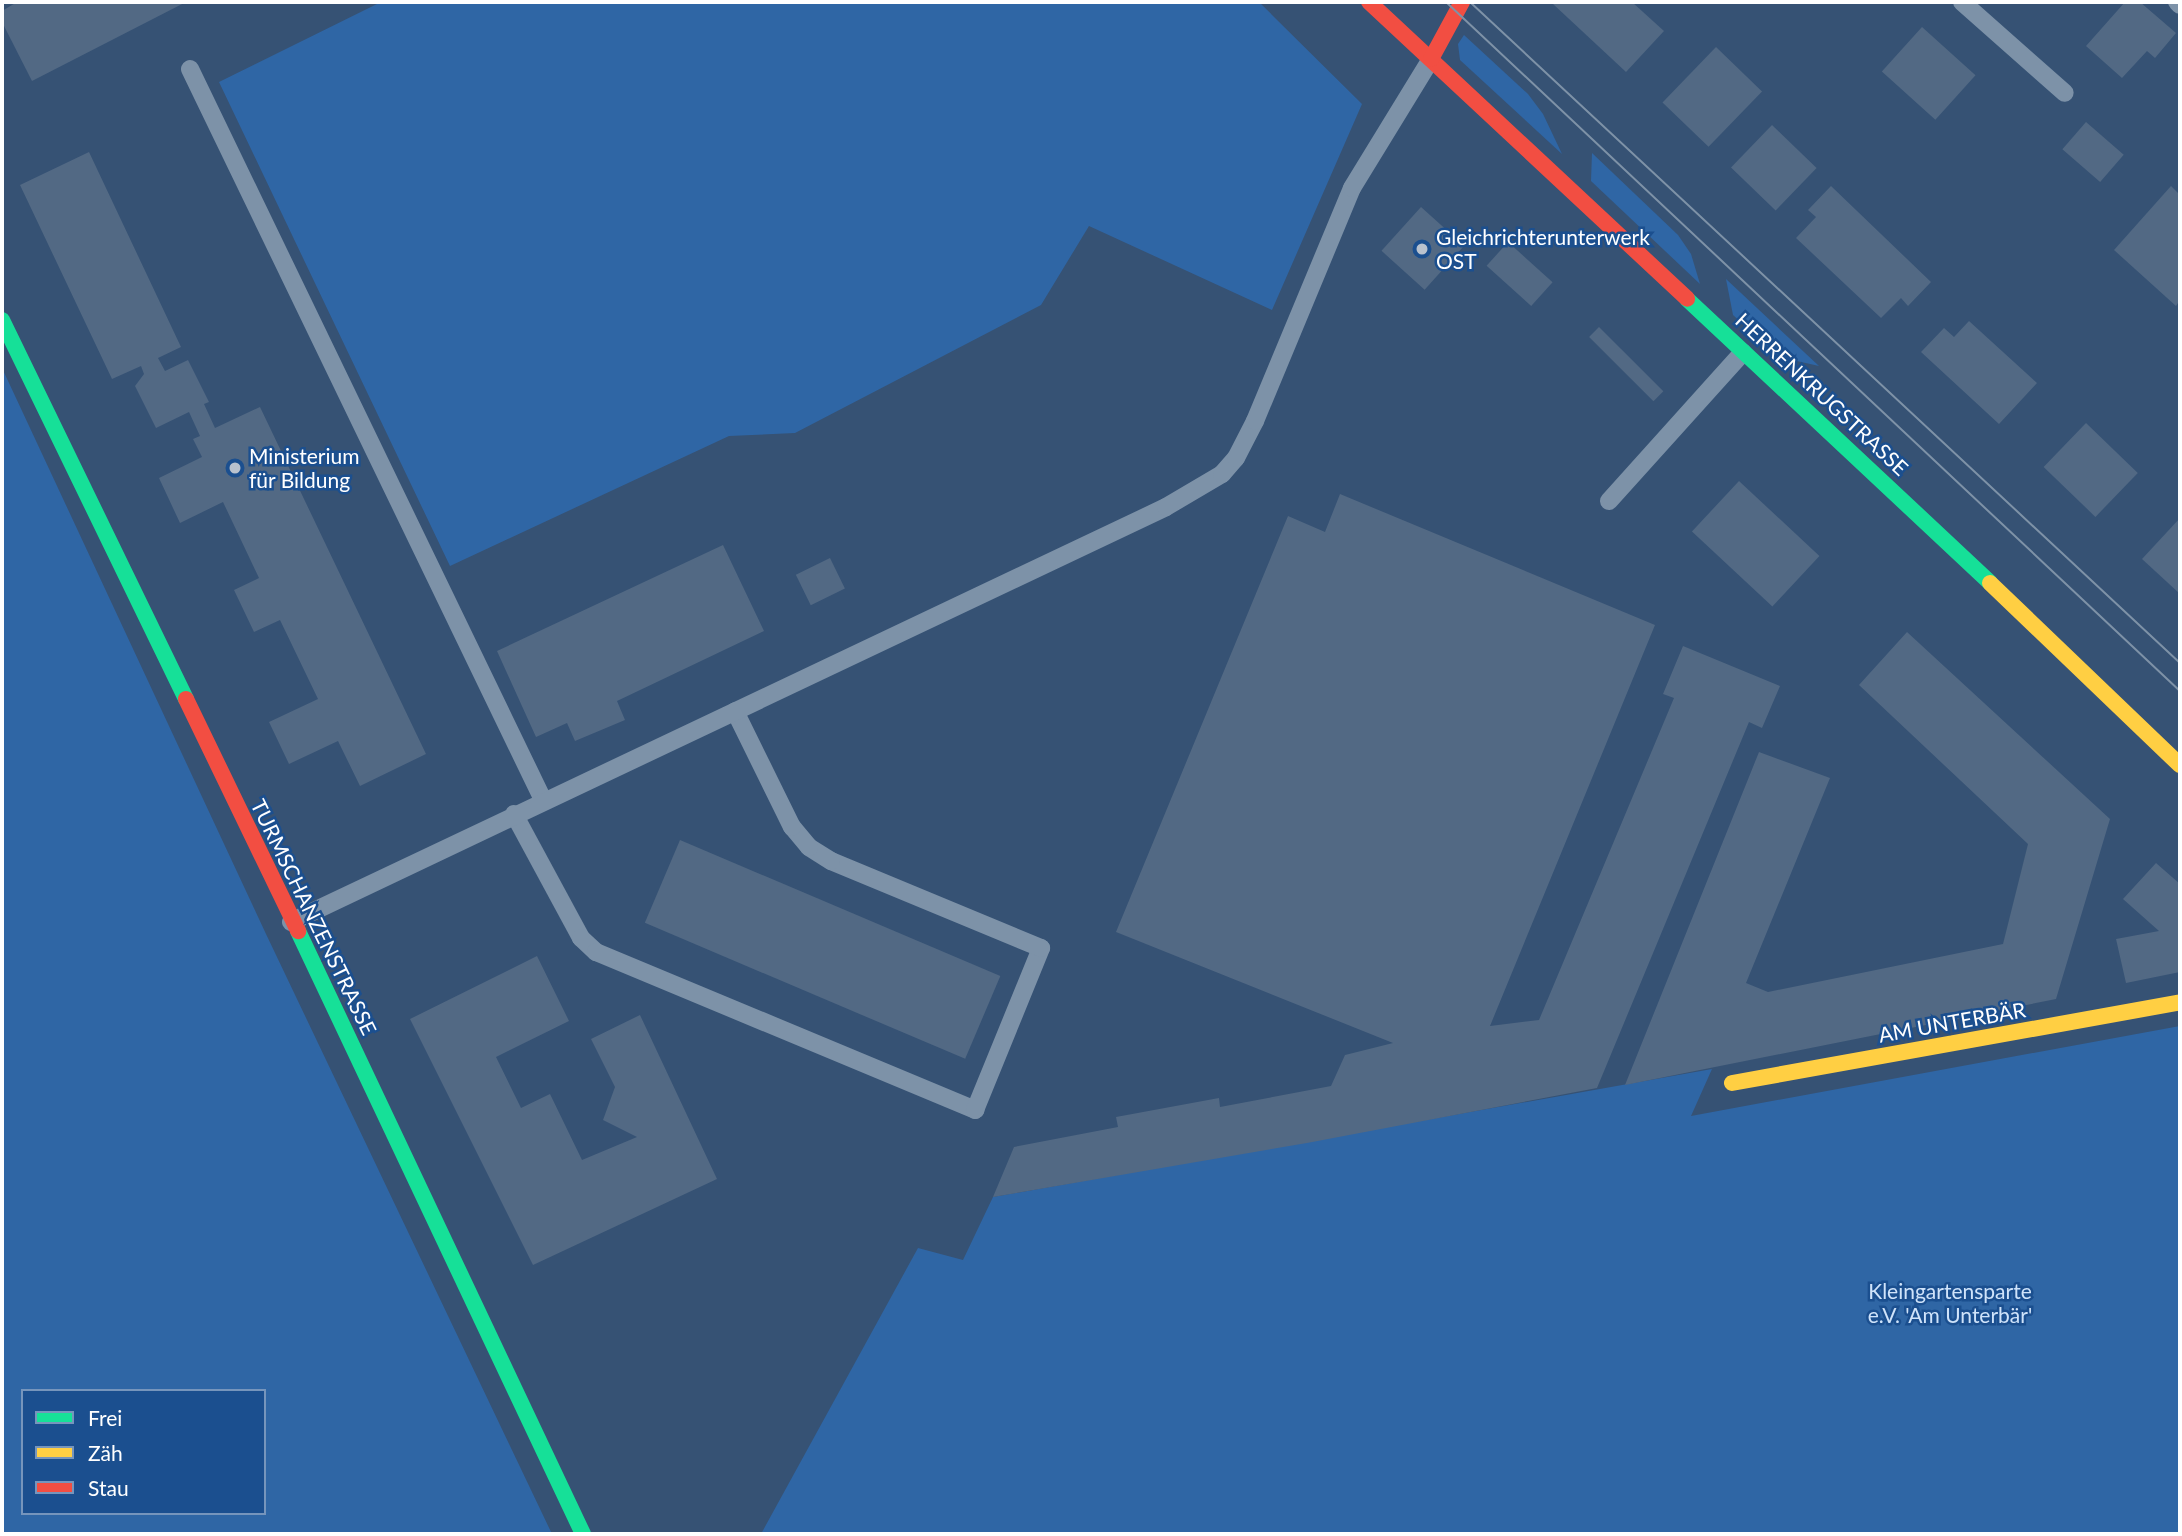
<!DOCTYPE html>
<meta charset="utf-8">
<style>
body{margin:0}
#map{position:relative;width:2182px;height:1536px;overflow:hidden;background:#365274;font-family:Lato,sans-serif}
div>[style]{position:absolute}
[style*='--x']{left:calc(var(--x)*1px);top:calc(var(--y)*1px);width:calc(var(--w)*1px);rotate:calc(var(--a)*1deg)}
.green>*{inset:0;background:#2f66a5}
.building>*{inset:0;background:#526984;transform-origin:0 0}
.lane>*{height:18px;margin:-9px;padding:0 9px;transform-origin:9px;border-radius:9px;background:#7d92a8}
.fast>*{height:16px;margin:-8px;padding:0 8px;transform-origin:8px;border-radius:8px;background:#16e098}
.slow>*{height:16px;margin:-8px;padding:0 8px;transform-origin:8px;border-radius:8px;background:#ffcf43}
.jam>*{height:16px;margin:-8px;padding:0 8px;transform-origin:8px;border-radius:8px;background:#f24e42}
.tram>*{height:2px;margin:-1px;padding:0 1px;transform-origin:1px;border-radius:1px;background:#7e92a7}
.dots>*{width:19px;height:19px;translate:-50% -50%;box-sizing:border-box;border:4px solid #1b4f8f;border-radius:50%}
span{translate:-50% -50%;white-space:nowrap;text-align:center;line-height:1.15;-webkit-text-stroke:5px #1b4f8f;paint-order:stroke}
.poi-label{font-size:21px;color:#fff}
.left{translate:0 -50%;text-align:left}
.street-label{font-size:21px;color:#fff}
.park-label{font-size:21px;color:#cfe3fa}
.frame{position:absolute;inset:0;border:4px solid #fff;pointer-events:none}
.legend{position:absolute;left:21px;top:1389px;width:245px;height:126px;box-sizing:border-box;background:#1b4f8f;border:2px solid #7695bc;margin:0;padding:9px 12px;list-style:none;font-size:21px;color:#fff}
.legend li{display:flex;align-items:center;gap:14px;height:35px}
.legend b{width:35px;border:2px solid #7695bc}
</style>
<div id="map">
<div class="green">
<i style="clip-path:polygon(381px 2px,1259px 2px,1362px 104px,1272px 310px,1089px 226px,1041px 305px,795px 433px,729px 436px,450px 566px,219px 82px)"></i>
<i style="clip-path:polygon(1464px 35px,1528px 94px,1543px 114px,1562px 154px,1460px 60px,1458px 44px)"></i>
<i style="clip-path:polygon(1592px 153px,1678px 235px,1691px 254px,1700px 284px,1591px 181px)"></i>
<i style="clip-path:polygon(1726px 279px,1819px 366px,1779px 357px,1733px 315px)"></i>
<i style="clip-path:polygon(evenodd,2px 368px,266px 934px,552px 1534px,2px 1534px,2px 368px,23px 1391px,264px 1391px,264px 1513px,23px 1513px,23px 1391px)"></i>
<i style="clip-path:polygon(2180px 1026px,2180px 1534px,761px 1534px,918px 1248px,963px 1260px,993px 1197px,1712px 1069px,1691px 1116px)"></i>
</div>
<div class="building">
<i style="clip-path:polygon(17px 2px,186px 2px,32px 81px,2px 22px,2px 11px)"></i>
<i style="clip-path:polygon(1555px 2px,1632px 2px,1664px 31px,1626px 72px,1553px 4px)"></i>
<i style="clip-path:polygon(2125px 2px,2140px 2px,2176px 33px,2155px 58px,2147px 51px,2122px 78px,2086px 46px)"></i>
<i style="left:1922px;top:27px;width:72px;height:60px;rotate:42deg"></i>
<i style="left:1716px;top:47px;width:64px;height:77px;rotate:44deg"></i>
<i style="left:2086px;top:122px;width:50px;height:36px;rotate:41deg"></i>
<i style="left:1772px;top:125px;width:62px;height:59px;rotate:44deg"></i>
<i style="clip-path:polygon(89px 152px,181px 347px,158px 358px,165px 371px,188px 360px,209px 402px,204px 404px,215px 428px,260px 407px,426px 754px,360px 786px,338px 741px,289px 764px,269px 722px,318px 699px,280px 620px,254px 632px,234px 590px,259px 578px,223px 502px,180px 523px,159px 478px,202px 457px,193px 439px,200px 436px,189px 412px,156px 428px,135px 386px,144px 374px,141px 366px,112px 379px,20px 185px)"></i>
<i style="clip-path:polygon(1831px 186px,1931px 282px,1908px 306px,1901px 298px,1881px 318px,1796px 238px,1816px 217px,1808px 210px)"></i>
<i style="clip-path:polygon(2171px 186px,2180px 195px,2180px 300px,2176px 306px,2114px 250px)"></i>
<i style="left:1421px;top:207px;width:58px;height:59px;rotate:42deg"></i>
<i style="left:1508px;top:242px;width:60px;height:32px;rotate:42deg"></i>
<i style="clip-path:polygon(1969px 321px,2037px 383px,1999px 424px,1921px 352px,1944px 328px,1954px 337px)"></i>
<i style="left:1599px;top:327px;width:91px;height:14px;rotate:45deg"></i>
<i style="left:2086px;top:423px;width:72px;height:61px;rotate:44deg"></i>
<i style="left:1739px;top:481px;width:110px;height:69px;rotate:43deg"></i>
<i style="clip-path:polygon(1340px 494px,1655px 625px,1490px 1026px,1539px 1020px,1674px 698px,1663px 694px,1683px 646px,1780px 686px,1762px 728px,1749px 722px,1597px 1088px,1307px 1143px,993px 1197px,1014px 1147px,1118px 1127px,1116px 1117px,1219px 1098px,1220px 1107px,1331px 1086px,1345px 1055px,1393px 1043px,1116px 932px,1288px 516px,1325px 532px)"></i>
<i style="clip-path:polygon(2180px 518px,2180px 594px,2142px 559px)"></i>
<i style="clip-path:polygon(723px 545px,764px 631px,617px 701px,625px 720px,575px 741px,567px 723px,536px 737px,497px 651px)"></i>
<i style="left:830px;top:558px;width:34px;height:38px;rotate:64deg"></i>
<i style="clip-path:polygon(1907px 632px,2110px 819px,2056px 999px,1625px 1085px,1759px 752px,1830px 778px,1746px 983px,1768px 992px,2003px 944px,2028px 844px,1859px 685px)"></i>
<i style="left:680px;top:840px;width:348px;height:90px;rotate:23deg"></i>
<i style="clip-path:polygon(2156px 863px,2180px 884px,2180px 972px,2126px 983px,2116px 939px,2159px 931px,2123px 899px)"></i>
<i style="clip-path:polygon(537px 956px,569px 1021px,496px 1057px,521px 1108px,550px 1094px,582px 1160px,637px 1137px,603px 1120px,615px 1087px,591px 1039px,640px 1015px,717px 1179px,533px 1265px,410px 1019px)"></i>
</div>
<div class="lane">
<i style="--x:1962;--y:2;--w:137;--a:41.5"></i>
<i style="--x:2177;--y:2;--w:4;--a:45"></i>
<i style="--x:190;--y:69;--w:812;--a:64.22"></i>
<i style="--x:1609;--y:501;--w:200;--a:-48"></i>
<i style="--x:514;--y:814;--w:141;--a:61.6"></i>
<i style="--x:581;--y:938;--w:21;--a:43"></i>
<i style="--x:596;--y:952;--w:411;--a:22.6"></i>
<i style="--x:975;--y:1110;--w:175;--a:-67.8"></i>
<i style="--x:1041;--y:948;--w:227;--a:-157.5"></i>
<i style="--x:831;--y:861;--w:26;--a:-148"></i>
<i style="--x:809;--y:847;--w:26;--a:-130"></i>
<i style="--x:792;--y:827;--w:129;--a:-116.2"></i>
<i style="--x:291;--y:922;--w:968;--a:-25.37"></i>
<i style="--x:1166;--y:507;--w:65;--a:-30.5"></i>
<i style="--x:1222;--y:474;--w:21;--a:-49"></i>
<i style="--x:1236;--y:458;--w:42;--a:-62.8"></i>
<i style="--x:1255;--y:421;--w:252;--a:-67.4"></i>
<i style="--x:1352;--y:188;--w:151;--a:-58.5"></i>
</div>
<div class="fast">
<i style="--x:1687;--y:299;--w:415;--a:43.1"></i>
<i style="--x:2;--y:320;--w:421;--a:64.1"></i>
<i style="--x:298;--y:931;--w:667;--a:64.7"></i>
</div>
<div class="slow">
<i style="--x:1990;--y:583;--w:263;--a:43.8"></i>
<i style="--x:1732;--y:1083;--w:455;--a:-10.2"></i>
</div>
<div class="jam">
<i style="--x:1369;--y:2;--w:435;--a:43"></i>
<i style="--x:1431;--y:59;--w:65;--a:-61.5"></i>
<i style="--x:186;--y:699;--w:258;--a:64.2"></i>
</div>
<div class="tram">
<i style="--x:1446;--y:2;--w:1007;--a:43.19"></i>
<i style="--x:1470;--y:2;--w:970;--a:42.95"></i>
</div>
<div class="dots">
<i style="left:1422px;top:249px;background:#b9c2ce"></i>
<i style="left:235px;top:468px;background:#b9c2ce"></i>
</div>
<div class="poi-label">
<span class="left" style="left:1436px;top:249px">Gleichrichterunterwerk<br>OST</span>
<span class="left" style="left:249px;top:468px">Ministerium<br>für Bildung</span>
</div>
<div class="street-label">
<span style="left:1822px;top:394px;rotate:43deg">HERRENKRUGSTRASSE</span>
<span style="left:314px;top:917px;rotate:64deg">TURMSCHANZENSTRASSE</span>
<span style="left:1952px;top:1022px;rotate:-10deg">AM UNTERBÄR</span>
</div>
<div class="park-label">
<span style="left:1950px;top:1303px">Kleingartensparte<br>e.V. 'Am Unterbär'</span>
</div>
<div class="frame"></div>
<ul class="legend">
<li><b style="height:9px;background:#16e098"></b>Frei</li>
<li><b style="height:9px;background:#ffcf43"></b>Zäh</li>
<li><b style="height:9px;background:#f24e42"></b>Stau</li>
</ul>
</div>
